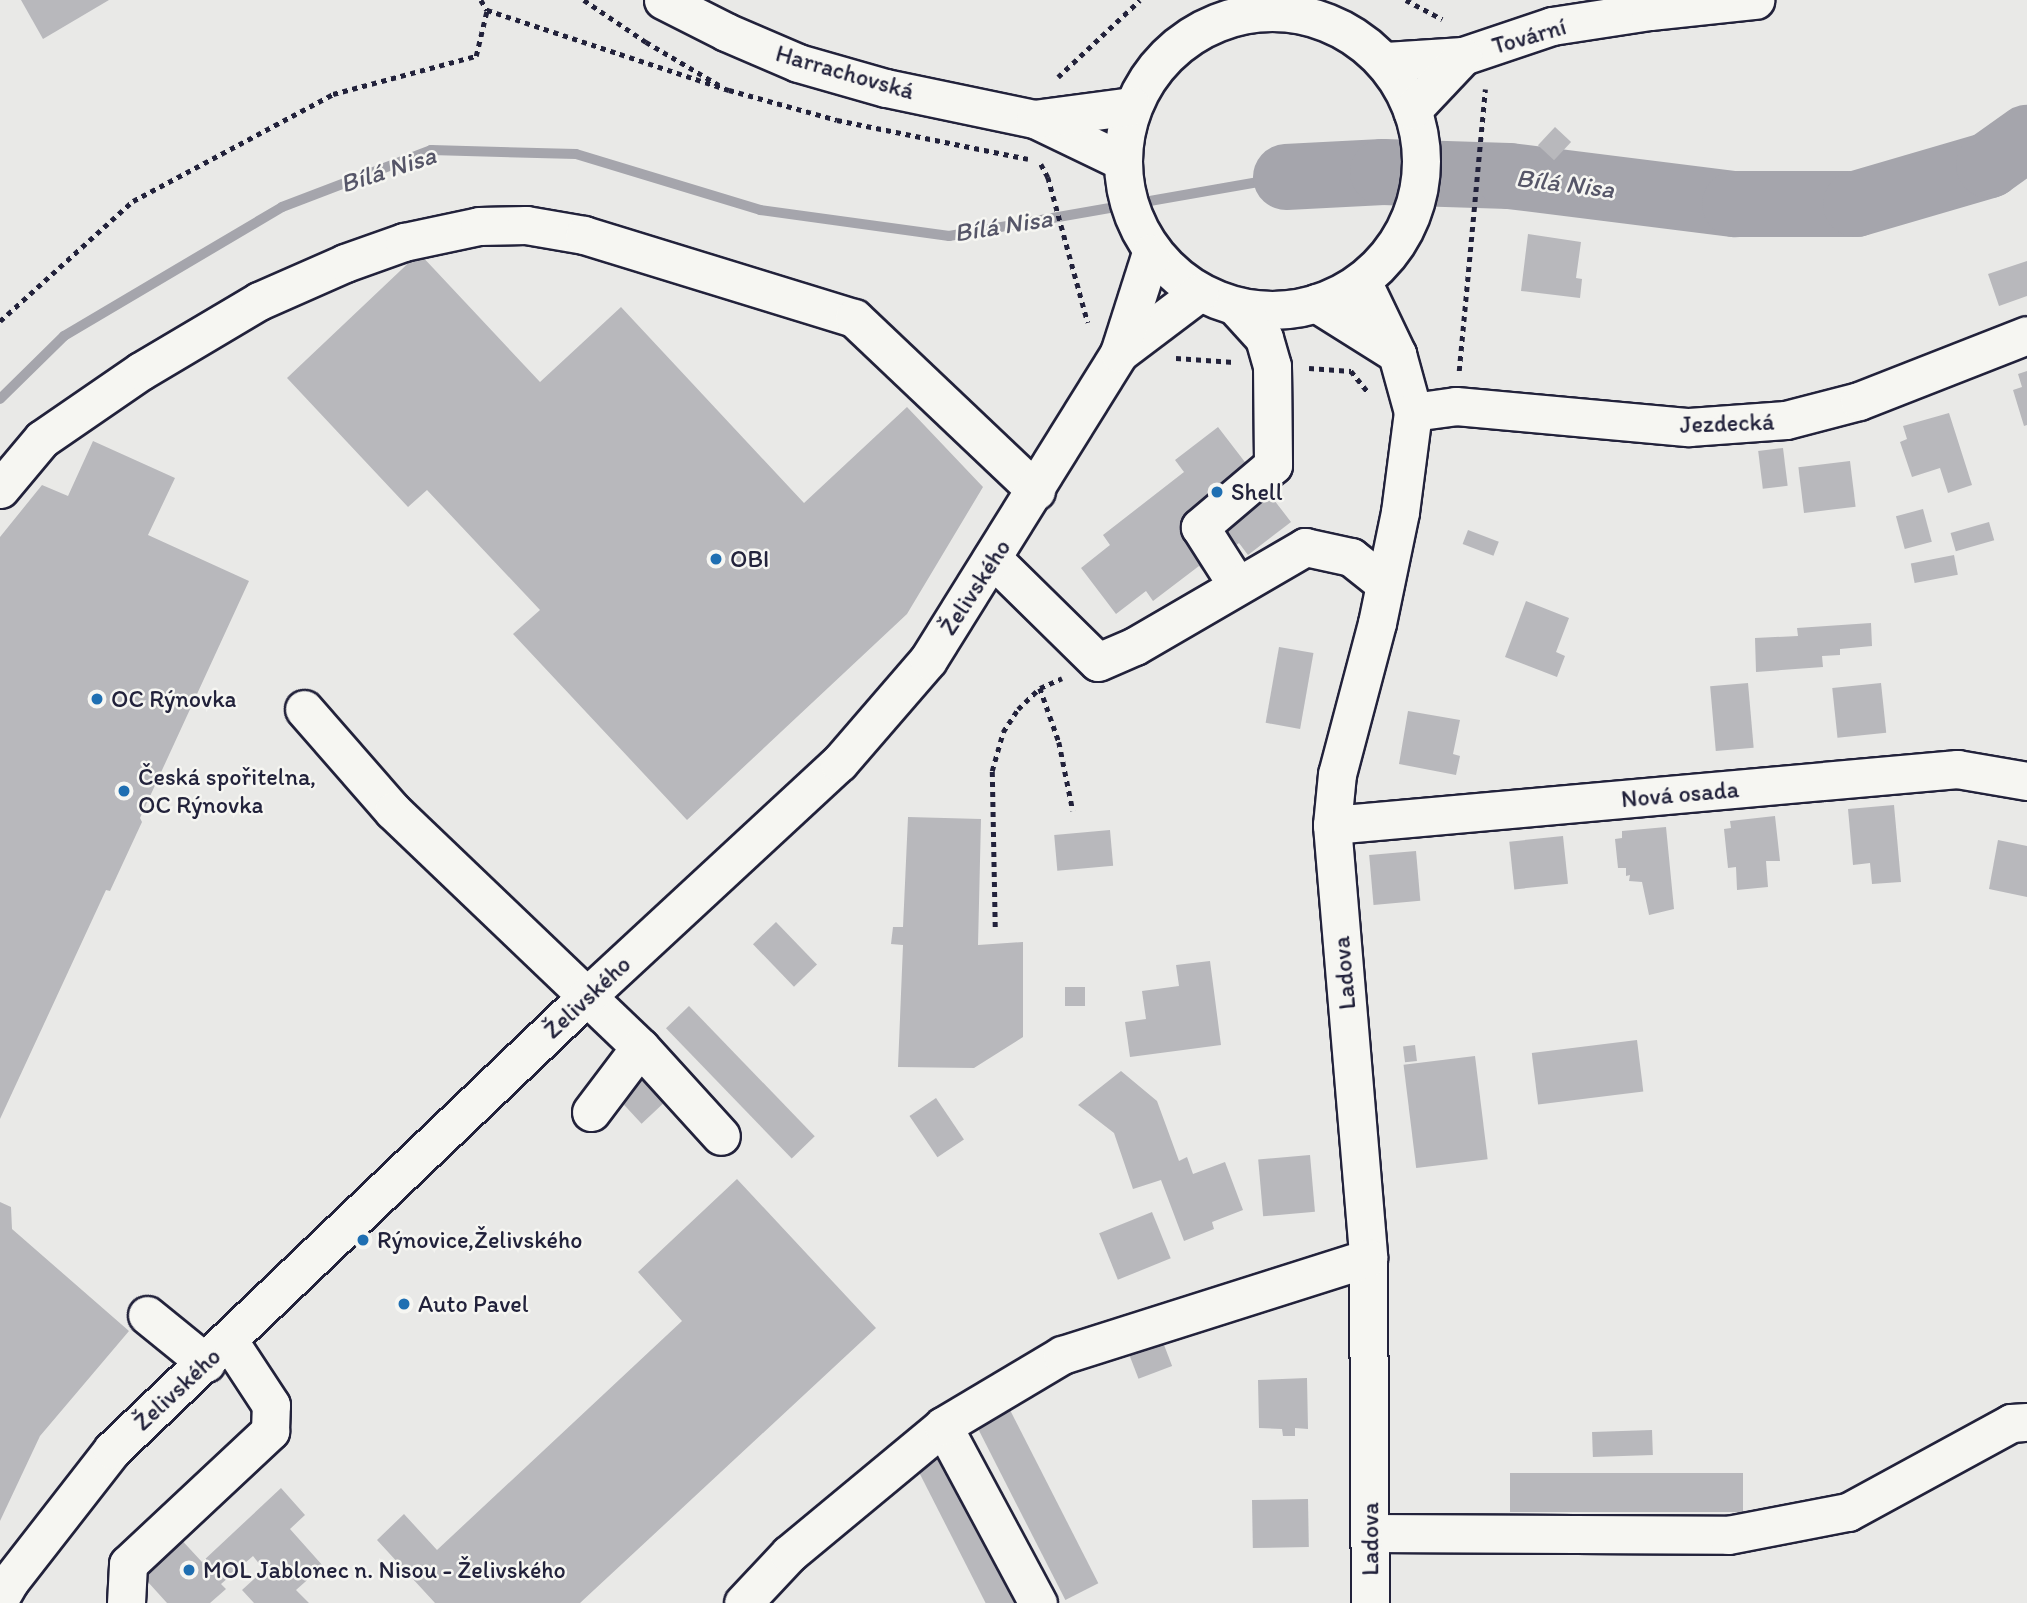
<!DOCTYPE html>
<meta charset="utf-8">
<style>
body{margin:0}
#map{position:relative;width:2027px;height:1603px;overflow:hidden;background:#e9e9e7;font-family:Itim,sans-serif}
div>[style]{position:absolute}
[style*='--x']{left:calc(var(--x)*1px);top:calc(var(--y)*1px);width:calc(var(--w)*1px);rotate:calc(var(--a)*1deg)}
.stream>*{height:10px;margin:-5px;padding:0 5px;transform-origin:5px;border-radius:5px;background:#a5a5ac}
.river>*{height:66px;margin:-33px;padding:0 33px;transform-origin:33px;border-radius:33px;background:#a5a5ac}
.building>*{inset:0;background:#b8b8bc;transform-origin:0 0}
.path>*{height:4.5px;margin-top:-2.25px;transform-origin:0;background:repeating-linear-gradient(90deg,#22223b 0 5px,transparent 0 10px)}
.roads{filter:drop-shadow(2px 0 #22223b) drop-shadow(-2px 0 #22223b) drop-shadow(0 2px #22223b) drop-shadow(0 -2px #22223b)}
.minor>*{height:37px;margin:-18.5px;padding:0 18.5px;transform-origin:18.5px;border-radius:18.5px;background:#f6f6f2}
.minor>.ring{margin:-18.5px;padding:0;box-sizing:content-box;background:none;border:37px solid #f6f6f2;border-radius:50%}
.dots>*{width:19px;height:19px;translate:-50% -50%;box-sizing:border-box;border:4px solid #f6f6f2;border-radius:50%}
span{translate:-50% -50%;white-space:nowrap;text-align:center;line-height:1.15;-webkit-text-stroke:5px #f6f6f2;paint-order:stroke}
.street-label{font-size:24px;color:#22223b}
.poi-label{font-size:24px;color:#22223b}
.left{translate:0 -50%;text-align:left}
.water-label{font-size:26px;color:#565668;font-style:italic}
</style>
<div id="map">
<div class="stream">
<i style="--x:0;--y:399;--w:90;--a:-44.5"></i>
<i style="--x:64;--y:336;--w:253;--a:-30.6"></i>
<i style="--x:282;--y:207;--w:160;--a:-20.9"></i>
<i style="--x:431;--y:150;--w:145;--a:1.6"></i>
<i style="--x:576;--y:154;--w:192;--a:16.9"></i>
<i style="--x:760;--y:210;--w:191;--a:7.8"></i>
<i style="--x:949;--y:236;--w:342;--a:-9.9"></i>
</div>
<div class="river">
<i style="--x:1286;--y:177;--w:97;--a:-3"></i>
<i style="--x:1383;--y:172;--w:126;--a:1.8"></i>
<i style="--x:1509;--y:176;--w:228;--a:7.1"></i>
<i style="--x:1735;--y:204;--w:121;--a:0"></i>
<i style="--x:1856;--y:204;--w:139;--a:-16.3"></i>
<i style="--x:1989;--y:165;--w:47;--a:-35.4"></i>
</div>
<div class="building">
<i style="clip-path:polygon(21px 0,109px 0,43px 39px)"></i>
<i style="left:1555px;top:127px;width:22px;height:25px;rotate:43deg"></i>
<i style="clip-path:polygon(1528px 234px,1581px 242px,1576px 278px,1582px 279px,1580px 298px,1521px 291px)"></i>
<i style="clip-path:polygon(419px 253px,540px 382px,621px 307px,804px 503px,907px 407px,983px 487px,907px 614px,687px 820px,513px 634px,540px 610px,427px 490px,408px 507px,287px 378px)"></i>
<i style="clip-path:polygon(2027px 261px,2027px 296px,1999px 306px,1988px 274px)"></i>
<i style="clip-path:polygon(2027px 371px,2027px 425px,2024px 426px,2013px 390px,2022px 387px,2018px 374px)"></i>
<i style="clip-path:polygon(1949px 413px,1972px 485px,1948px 493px,1940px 468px,1912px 477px,1900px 442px,1907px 439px,1903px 426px)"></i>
<i style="clip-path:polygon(1218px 427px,1291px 522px,1248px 555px,1239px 543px,1203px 571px,1199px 566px,1153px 601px,1146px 591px,1116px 614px,1081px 568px,1110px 545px,1103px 535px,1184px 472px,1175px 460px)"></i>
<i style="clip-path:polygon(93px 441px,175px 478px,148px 535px,249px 581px,140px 818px,142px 822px,110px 891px,106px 890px,0 1119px,0 537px,42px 485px,68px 496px)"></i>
<i style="left:1783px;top:448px;width:38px;height:25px;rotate:83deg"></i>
<i style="left:1850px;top:461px;width:46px;height:52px;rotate:83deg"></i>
<i style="left:1923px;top:509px;width:34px;height:28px;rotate:75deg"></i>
<i style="left:1989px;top:522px;width:19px;height:40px;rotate:74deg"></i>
<i style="left:1468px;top:530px;width:33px;height:15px;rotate:21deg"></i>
<i style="left:1954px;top:555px;width:20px;height:44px;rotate:79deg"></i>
<i style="clip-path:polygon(1526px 601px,1569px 618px,1556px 652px,1565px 656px,1557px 677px,1505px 657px)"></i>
<i style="clip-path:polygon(1871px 623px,1872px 646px,1840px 649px,1840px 655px,1822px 656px,1823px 667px,1756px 672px,1755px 638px,1798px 636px,1797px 628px)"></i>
<i style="left:1279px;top:647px;width:35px;height:77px;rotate:10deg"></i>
<i style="left:1748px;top:683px;width:65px;height:38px;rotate:85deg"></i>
<i style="left:1881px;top:683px;width:50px;height:49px;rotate:84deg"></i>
<i style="clip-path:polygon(1408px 711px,1460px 720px,1453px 754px,1460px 756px,1456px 775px,1399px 764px)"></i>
<i style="clip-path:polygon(1894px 805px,1901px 882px,1872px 884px,1870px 863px,1853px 865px,1848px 809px)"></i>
<i style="clip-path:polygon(1775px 816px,1780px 861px,1766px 861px,1768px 887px,1737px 890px,1736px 867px,1728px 868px,1724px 829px,1731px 828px,1730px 821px)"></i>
<i style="clip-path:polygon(908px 817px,981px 819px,978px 945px,1023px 942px,1023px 1037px,974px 1068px,898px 1067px,903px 945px,891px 944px,893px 927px,903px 927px)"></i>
<i style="clip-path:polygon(1666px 827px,1674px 909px,1649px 915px,1642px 882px,1629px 881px,1630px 875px,1626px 876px,1626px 868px,1618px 868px,1615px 839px,1622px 838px,1622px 831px)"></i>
<i style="left:1110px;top:830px;width:36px;height:56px;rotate:85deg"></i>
<i style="left:1563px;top:836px;width:48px;height:54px;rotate:84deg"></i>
<i style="clip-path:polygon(1998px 840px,2027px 846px,2027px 897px,1989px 889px)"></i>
<i style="left:1416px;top:851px;width:50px;height:47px;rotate:85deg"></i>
<i style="left:776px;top:922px;width:59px;height:32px;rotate:46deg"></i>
<i style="clip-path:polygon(1210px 961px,1221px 1045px,1130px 1057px,1125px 1022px,1146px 1019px,1142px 991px,1179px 986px,1176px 965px)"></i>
<i style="left:1065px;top:987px;width:20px;height:19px"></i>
<i style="left:689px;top:1006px;width:181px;height:32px;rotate:46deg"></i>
<i style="left:1637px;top:1040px;width:52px;height:106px;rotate:83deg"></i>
<i style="left:1415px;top:1045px;width:16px;height:12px;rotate:83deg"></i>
<i style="left:1475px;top:1056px;width:104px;height:72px;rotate:83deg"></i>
<i style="clip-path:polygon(1121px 1071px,1157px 1101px,1179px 1161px,1187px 1157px,1193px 1174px,1225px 1162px,1243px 1210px,1212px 1222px,1214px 1229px,1184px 1241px,1161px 1180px,1133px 1189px,1114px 1133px,1078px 1105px)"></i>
<i style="left:644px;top:1075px;width:34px;height:35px;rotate:47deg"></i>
<i style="left:936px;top:1098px;width:50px;height:32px;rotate:56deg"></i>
<i style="left:1310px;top:1155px;width:57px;height:52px;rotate:85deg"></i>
<i style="clip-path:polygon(737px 1179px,876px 1328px,580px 1603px,435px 1603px,377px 1540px,404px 1514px,437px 1550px,682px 1321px,638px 1272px)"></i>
<i style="clip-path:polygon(0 1202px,11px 1207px,12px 1229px,129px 1331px,40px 1436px,0 1521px)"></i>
<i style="left:1152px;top:1212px;width:50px;height:57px;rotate:68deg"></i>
<i style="left:1161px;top:1337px;width:31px;height:36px;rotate:69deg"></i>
<i style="clip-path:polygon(1307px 1378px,1308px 1429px,1295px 1428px,1295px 1436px,1283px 1436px,1282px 1429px,1259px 1428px,1258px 1380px)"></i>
<i style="left:1008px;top:1406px;width:199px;height:37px;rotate:63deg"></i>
<i style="left:1652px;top:1430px;width:25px;height:60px;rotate:88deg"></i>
<i style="left:946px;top:1446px;width:176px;height:36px;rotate:63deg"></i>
<i style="left:1743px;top:1473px;width:39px;height:233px;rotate:90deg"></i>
<i style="clip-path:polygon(281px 1488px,305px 1515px,290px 1529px,323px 1566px,296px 1590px,309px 1603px,254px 1603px,242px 1590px,264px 1570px,253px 1556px,221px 1584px,226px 1589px,210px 1603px,167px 1603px,138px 1571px,177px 1535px,202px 1562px)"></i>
<i style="left:1308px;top:1499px;width:48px;height:56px;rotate:89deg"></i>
</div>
<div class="path">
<i style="--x:481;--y:0;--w:12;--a:59"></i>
<i style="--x:487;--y:10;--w:255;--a:18.3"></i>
<i style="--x:729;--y:90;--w:112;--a:15.5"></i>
<i style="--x:837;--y:120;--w:195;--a:11.5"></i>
<i style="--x:584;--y:0;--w:75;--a:34.1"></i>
<i style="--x:646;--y:42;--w:85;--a:30.5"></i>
<i style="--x:1406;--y:0;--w:41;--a:27.8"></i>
<i style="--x:1058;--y:77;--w:112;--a:-43.2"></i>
<i style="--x:1041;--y:164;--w:15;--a:62"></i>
<i style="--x:1048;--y:177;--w:151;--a:74.7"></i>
<i style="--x:0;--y:321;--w:179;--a:-42.1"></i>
<i style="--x:133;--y:201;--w:227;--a:-28.1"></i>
<i style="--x:333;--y:94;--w:148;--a:-14.9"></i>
<i style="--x:476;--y:56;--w:47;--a:-76.6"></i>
<i style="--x:1176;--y:358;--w:58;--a:3.9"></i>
<i style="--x:1309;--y:368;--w:42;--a:4.1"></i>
<i style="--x:1351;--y:371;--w:26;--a:51"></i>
<i style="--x:1459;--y:371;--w:283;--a:-84.7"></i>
<i style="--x:1040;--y:688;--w:57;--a:70.6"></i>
<i style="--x:1059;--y:742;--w:70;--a:78.5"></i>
<i style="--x:995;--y:927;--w:156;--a:-91.1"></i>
<i style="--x:992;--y:771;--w:41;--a:-74.2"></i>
<i style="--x:1003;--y:732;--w:27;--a:-57"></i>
<i style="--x:1018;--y:709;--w:30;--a:-44"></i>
<i style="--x:1040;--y:688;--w:24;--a:-24"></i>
</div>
<div class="roads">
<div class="minor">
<i style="--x:663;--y:0;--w:71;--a:26.9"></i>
<i style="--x:726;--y:32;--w:78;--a:23.3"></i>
<i style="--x:798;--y:63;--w:91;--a:15.9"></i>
<i style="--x:886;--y:88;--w:152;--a:11.8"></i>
<i style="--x:1035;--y:119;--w:97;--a:25.8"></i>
<i class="ring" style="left:1123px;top:12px;width:261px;height:261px"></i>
<i style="--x:1386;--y:61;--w:77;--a:-3.7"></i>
<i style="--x:1463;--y:56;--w:94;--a:-18.6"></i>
<i style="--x:1552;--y:26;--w:99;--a:-8.7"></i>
<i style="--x:1650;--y:11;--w:106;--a:-6"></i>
<i style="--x:1412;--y:110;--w:74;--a:-46.6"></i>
<i style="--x:1035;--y:119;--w:98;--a:-7.6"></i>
<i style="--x:1363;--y:283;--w:79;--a:64.4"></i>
<i style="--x:1397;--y:354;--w:60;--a:74.6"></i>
<i style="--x:1413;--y:412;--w:101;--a:97.4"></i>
<i style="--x:1400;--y:512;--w:113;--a:101.7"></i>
<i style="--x:1377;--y:623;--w:156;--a:104.8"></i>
<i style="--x:1337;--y:774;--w:51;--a:95.6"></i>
<i style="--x:1332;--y:825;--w:434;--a:85.2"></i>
<i style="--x:1368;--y:1258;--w:345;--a:89.7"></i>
<i style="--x:1316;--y:303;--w:96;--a:32.2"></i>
<i style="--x:1235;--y:306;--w:43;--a:47.8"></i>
<i style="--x:1264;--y:338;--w:29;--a:74"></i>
<i style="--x:1272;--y:366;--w:99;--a:89.4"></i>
<i style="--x:1273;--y:465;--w:96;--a:139.7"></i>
<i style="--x:1200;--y:527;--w:69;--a:57.5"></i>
<i style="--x:1119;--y:353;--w:101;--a:-37"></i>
<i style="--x:1413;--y:412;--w:43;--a:-7.9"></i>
<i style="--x:1456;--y:406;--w:234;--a:5.2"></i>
<i style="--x:1689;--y:427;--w:97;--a:-4.1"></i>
<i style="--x:1786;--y:420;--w:75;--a:-14.6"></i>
<i style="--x:1859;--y:401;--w:180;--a:-21.4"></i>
<i style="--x:0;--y:489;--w:65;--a:-50"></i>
<i style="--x:42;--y:439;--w:120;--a:-34.5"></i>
<i style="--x:141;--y:371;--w:137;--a:-30.7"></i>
<i style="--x:259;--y:301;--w:94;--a:-23.8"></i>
<i style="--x:345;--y:263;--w:63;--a:-19.6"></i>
<i style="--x:404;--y:242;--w:77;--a:-12"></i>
<i style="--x:479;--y:226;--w:47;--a:-1.2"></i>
<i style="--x:526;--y:225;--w:59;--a:9.8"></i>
<i style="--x:584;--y:235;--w:282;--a:17.1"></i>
<i style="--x:854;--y:318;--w:251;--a:43.5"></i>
<i style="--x:992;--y:558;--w:148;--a:44.5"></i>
<i style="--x:1098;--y:662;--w:40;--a:-23.4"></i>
<i style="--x:1135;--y:646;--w:197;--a:-30.2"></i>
<i style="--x:1305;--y:547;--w:47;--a:12.3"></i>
<i style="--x:1351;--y:557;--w:43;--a:38.5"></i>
<i style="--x:304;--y:709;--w:135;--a:48.9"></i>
<i style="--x:393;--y:811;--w:342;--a:43.7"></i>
<i style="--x:640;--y:1047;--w:120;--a:47.7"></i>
<i style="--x:1332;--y:825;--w:628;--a:-5.12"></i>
<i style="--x:1957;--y:769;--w:71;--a:9.7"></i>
<i style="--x:591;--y:1112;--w:81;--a:-53"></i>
<i style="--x:147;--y:1315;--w:76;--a:39.1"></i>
<i style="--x:943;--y:1426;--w:201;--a:61.8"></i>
<i style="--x:1370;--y:1533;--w:358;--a:0.3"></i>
<i style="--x:1728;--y:1535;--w:122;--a:-10.9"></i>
<i style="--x:1848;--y:1512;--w:186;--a:-28.6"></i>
<i style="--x:2011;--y:1423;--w:16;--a:-4"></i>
<i style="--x:0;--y:1598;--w:20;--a:-60"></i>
<i style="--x:10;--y:1581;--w:166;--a:-52.1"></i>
<i style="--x:112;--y:1450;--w:656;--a:-43.7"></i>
<i style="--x:586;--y:997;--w:345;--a:-42.8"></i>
<i style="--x:839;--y:763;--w:136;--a:-49.2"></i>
<i style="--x:928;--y:660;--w:362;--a:-58.1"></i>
<i style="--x:1119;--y:353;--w:105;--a:-72.3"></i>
<i style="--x:126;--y:1603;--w:39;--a:-87"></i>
<i style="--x:128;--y:1564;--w:195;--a:-43.1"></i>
<i style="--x:270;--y:1431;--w:26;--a:-88"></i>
<i style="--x:271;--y:1405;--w:77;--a:-123.3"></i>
<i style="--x:743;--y:1603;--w:67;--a:-46.8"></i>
<i style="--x:789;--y:1554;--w:200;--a:-39.7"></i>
<i style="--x:943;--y:1426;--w:139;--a:-30.8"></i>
<i style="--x:1062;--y:1355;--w:321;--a:-17.6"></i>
</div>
</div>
<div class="dots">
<i style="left:1217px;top:492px;background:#1f6fb2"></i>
<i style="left:716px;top:559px;background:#1f6fb2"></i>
<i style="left:97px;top:699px;background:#1f6fb2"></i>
<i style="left:124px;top:791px;background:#1f6fb2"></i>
<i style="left:363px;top:1240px;background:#1f6fb2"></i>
<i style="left:404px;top:1304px;background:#1f6fb2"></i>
<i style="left:189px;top:1570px;background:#1f6fb2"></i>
</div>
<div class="street-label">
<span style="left:1529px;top:36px;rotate:-16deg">Tovární</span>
<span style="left:845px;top:72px;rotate:16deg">Harrachovská</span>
<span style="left:1727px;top:423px;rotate:-2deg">Jezdecká</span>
<span style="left:975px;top:587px;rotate:-57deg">Želivského</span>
<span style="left:1680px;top:794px;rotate:-5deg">Nová osada</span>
<span style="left:1344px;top:973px;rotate:-95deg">Ladova</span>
<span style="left:587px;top:997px;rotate:-43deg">Želivského</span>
<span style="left:177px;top:1389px;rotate:-43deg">Želivského</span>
<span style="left:1370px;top:1539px;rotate:-90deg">Ladova</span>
</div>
<div class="poi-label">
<span class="left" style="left:1231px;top:492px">Shell</span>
<span class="left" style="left:730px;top:559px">OBI</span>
<span class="left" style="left:111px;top:699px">OC Rýnovka</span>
<span class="left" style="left:138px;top:791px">Česká spořitelna,<br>OC Rýnovka</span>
<span class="left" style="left:377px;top:1240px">Rýnovice,Želivského</span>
<span class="left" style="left:418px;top:1304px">Auto Pavel</span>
<span class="left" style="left:203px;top:1570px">MOL Jablonec n. Nisou - Želivského</span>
</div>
<div class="water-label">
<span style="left:388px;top:170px;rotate:-18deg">Bílá Nisa</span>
<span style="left:1565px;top:184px;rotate:7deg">Bílá Nisa</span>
<span style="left:1003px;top:226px;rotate:-9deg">Bílá Nisa</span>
</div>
</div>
